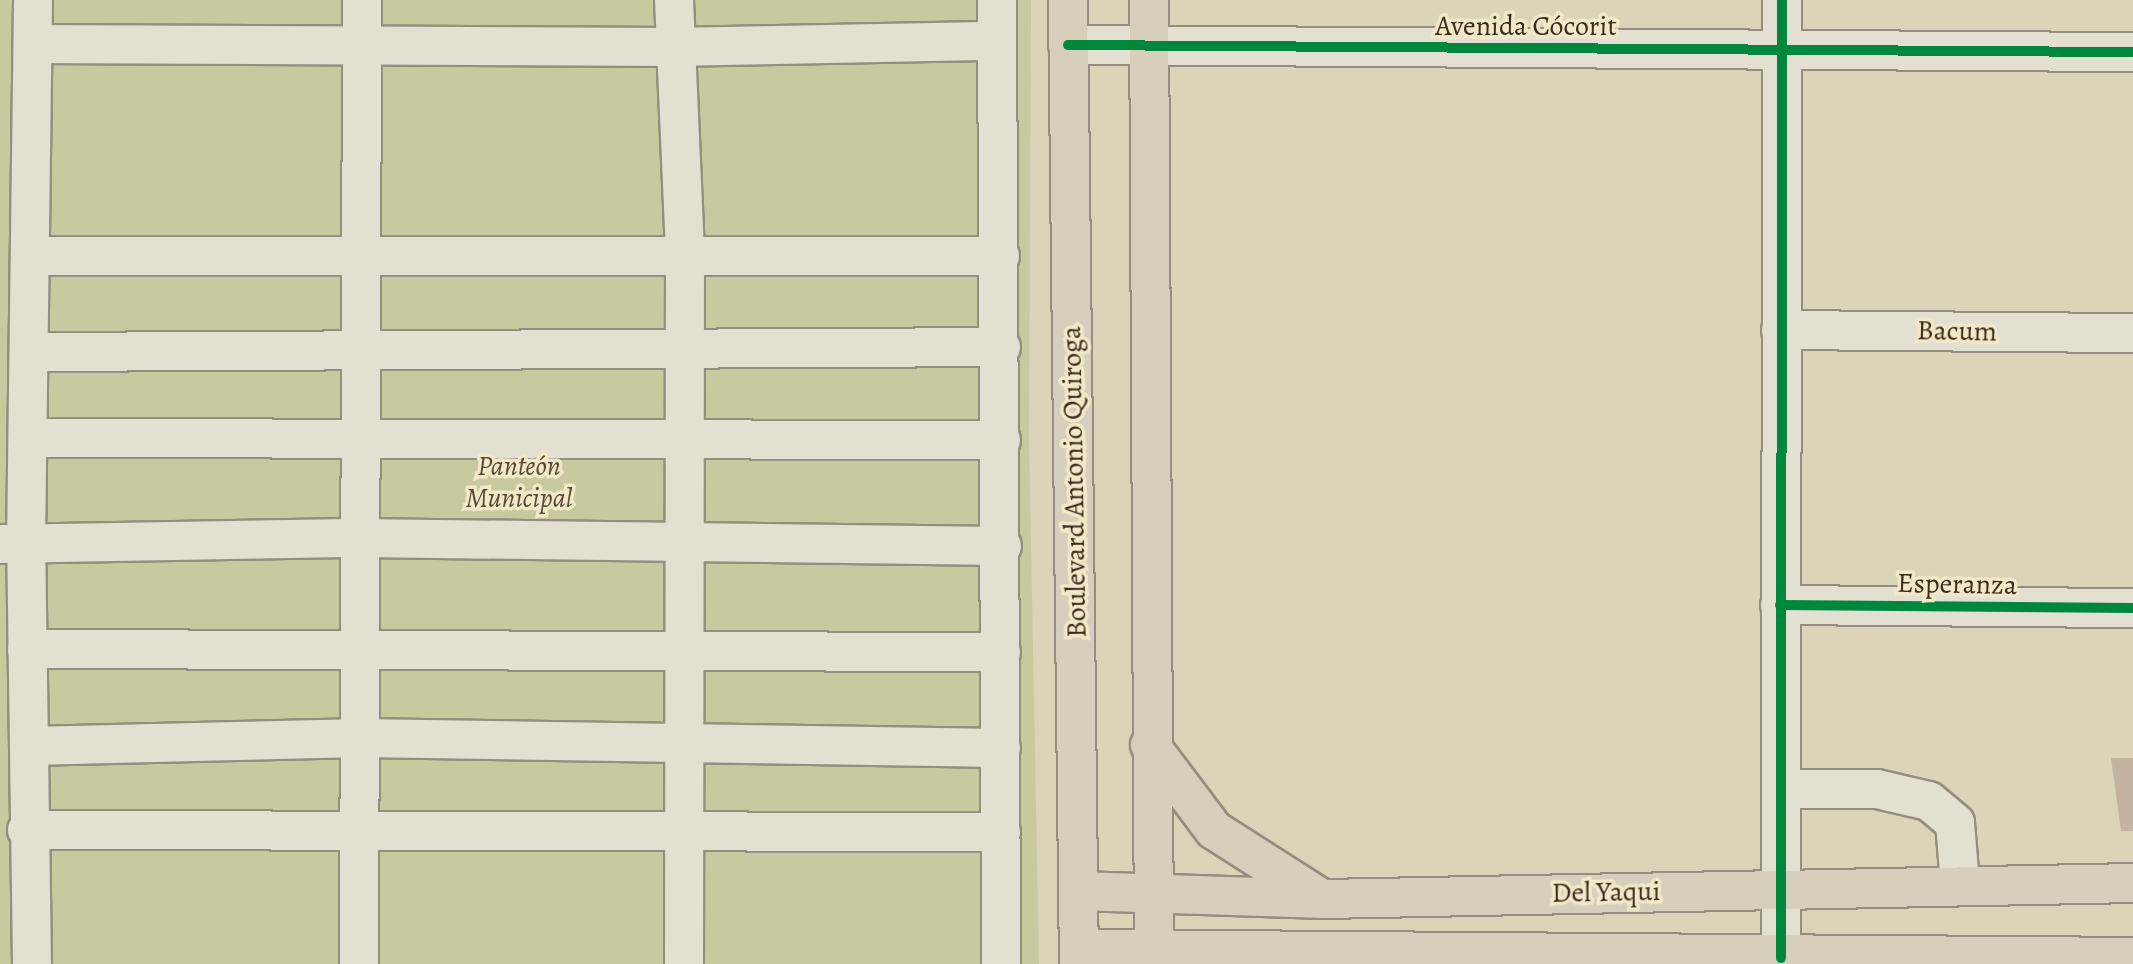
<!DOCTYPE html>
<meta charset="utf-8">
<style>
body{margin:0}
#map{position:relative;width:2133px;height:964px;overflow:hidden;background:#dbd4b9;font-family:Alegreya,serif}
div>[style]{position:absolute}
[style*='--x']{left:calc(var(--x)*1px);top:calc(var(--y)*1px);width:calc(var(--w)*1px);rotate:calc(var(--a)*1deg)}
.green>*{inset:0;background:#c8c99e}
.building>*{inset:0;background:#c4b49f}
.roads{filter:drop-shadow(2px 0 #958e7e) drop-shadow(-2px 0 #958e7e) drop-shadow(0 2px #958e7e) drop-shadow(0 -2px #958e7e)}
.minor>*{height:38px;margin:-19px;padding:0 19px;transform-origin:19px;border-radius:19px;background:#e3dfd1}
.major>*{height:38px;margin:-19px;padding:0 19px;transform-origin:19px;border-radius:19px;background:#d7cfbc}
.cycleway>*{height:10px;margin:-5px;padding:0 5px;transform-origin:5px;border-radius:5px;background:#00873e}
span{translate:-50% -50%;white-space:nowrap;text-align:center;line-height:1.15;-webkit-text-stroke:7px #f1e8c8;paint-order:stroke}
.street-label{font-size:28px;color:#3c2a20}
.park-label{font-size:28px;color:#554835;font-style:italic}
</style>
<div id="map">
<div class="green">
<i style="clip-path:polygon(0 0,1031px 0,1029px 440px,1039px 964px,0 964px)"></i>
</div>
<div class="building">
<i style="clip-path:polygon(2111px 758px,2133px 758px,2133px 831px,2121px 831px)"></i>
</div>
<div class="roads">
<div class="minor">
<i style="--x:674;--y:0;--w:256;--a:87.5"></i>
<i style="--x:685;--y:256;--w:708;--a:90.08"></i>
<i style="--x:997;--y:0;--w:964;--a:89.76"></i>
<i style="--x:34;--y:44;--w:638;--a:0.27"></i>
<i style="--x:672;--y:47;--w:325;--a:-1.1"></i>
<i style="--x:1068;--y:45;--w:1065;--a:0.38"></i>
<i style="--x:30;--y:256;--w:970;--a:0"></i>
<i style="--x:1781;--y:330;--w:352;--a:0.5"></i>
<i style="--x:29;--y:352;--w:972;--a:-0.29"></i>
<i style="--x:28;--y:438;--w:973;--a:0.12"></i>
<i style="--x:0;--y:544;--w:361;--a:-1"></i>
<i style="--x:361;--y:538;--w:641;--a:0.72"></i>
<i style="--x:1780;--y:605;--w:353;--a:0.5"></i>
<i style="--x:27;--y:649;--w:974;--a:0.18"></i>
<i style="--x:30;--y:746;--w:331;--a:-1.4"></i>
<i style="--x:361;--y:738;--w:640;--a:0.9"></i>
<i style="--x:1785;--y:789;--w:92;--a:0"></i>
<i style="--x:1877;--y:789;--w:53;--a:13"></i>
<i style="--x:1929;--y:801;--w:34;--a:40"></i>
<i style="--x:1955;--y:823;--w:61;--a:85.3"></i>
<i style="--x:27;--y:830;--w:974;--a:0.12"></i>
<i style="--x:1781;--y:958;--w:958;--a:-89.94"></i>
<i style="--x:32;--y:964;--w:420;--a:-90.8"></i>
<i style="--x:26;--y:544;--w:544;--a:-89.26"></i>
<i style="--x:359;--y:964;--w:964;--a:-89.82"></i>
</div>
<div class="major">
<i style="--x:1068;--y:0;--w:964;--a:89.35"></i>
<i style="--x:1149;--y:0;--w:964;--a:89.7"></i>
<i style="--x:1150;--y:745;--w:106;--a:53"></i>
<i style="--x:1214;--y:830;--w:125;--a:32.5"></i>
<i style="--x:1079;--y:891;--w:245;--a:1.9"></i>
<i style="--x:1324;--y:899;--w:809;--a:-1.13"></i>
<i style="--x:1079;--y:949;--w:1054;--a:0.43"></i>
</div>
</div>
<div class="cycleway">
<i style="--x:1068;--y:45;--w:1065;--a:0.38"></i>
<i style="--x:1780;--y:605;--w:353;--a:0.5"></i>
<i style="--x:1781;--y:958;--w:958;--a:-89.94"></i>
</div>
<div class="street-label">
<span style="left:1526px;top:26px">Avenida Cócorit</span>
<span style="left:1957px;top:331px;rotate:1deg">Bacum</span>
<span style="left:1074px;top:482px;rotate:-91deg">Boulevard Antonio Quiroga</span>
<span style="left:1957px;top:584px;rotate:1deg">Esperanza</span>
<span style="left:1606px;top:892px;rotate:-1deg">Del Yaqui</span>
</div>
<div class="park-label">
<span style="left:519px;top:482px">Panteón<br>Municipal</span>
</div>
</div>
